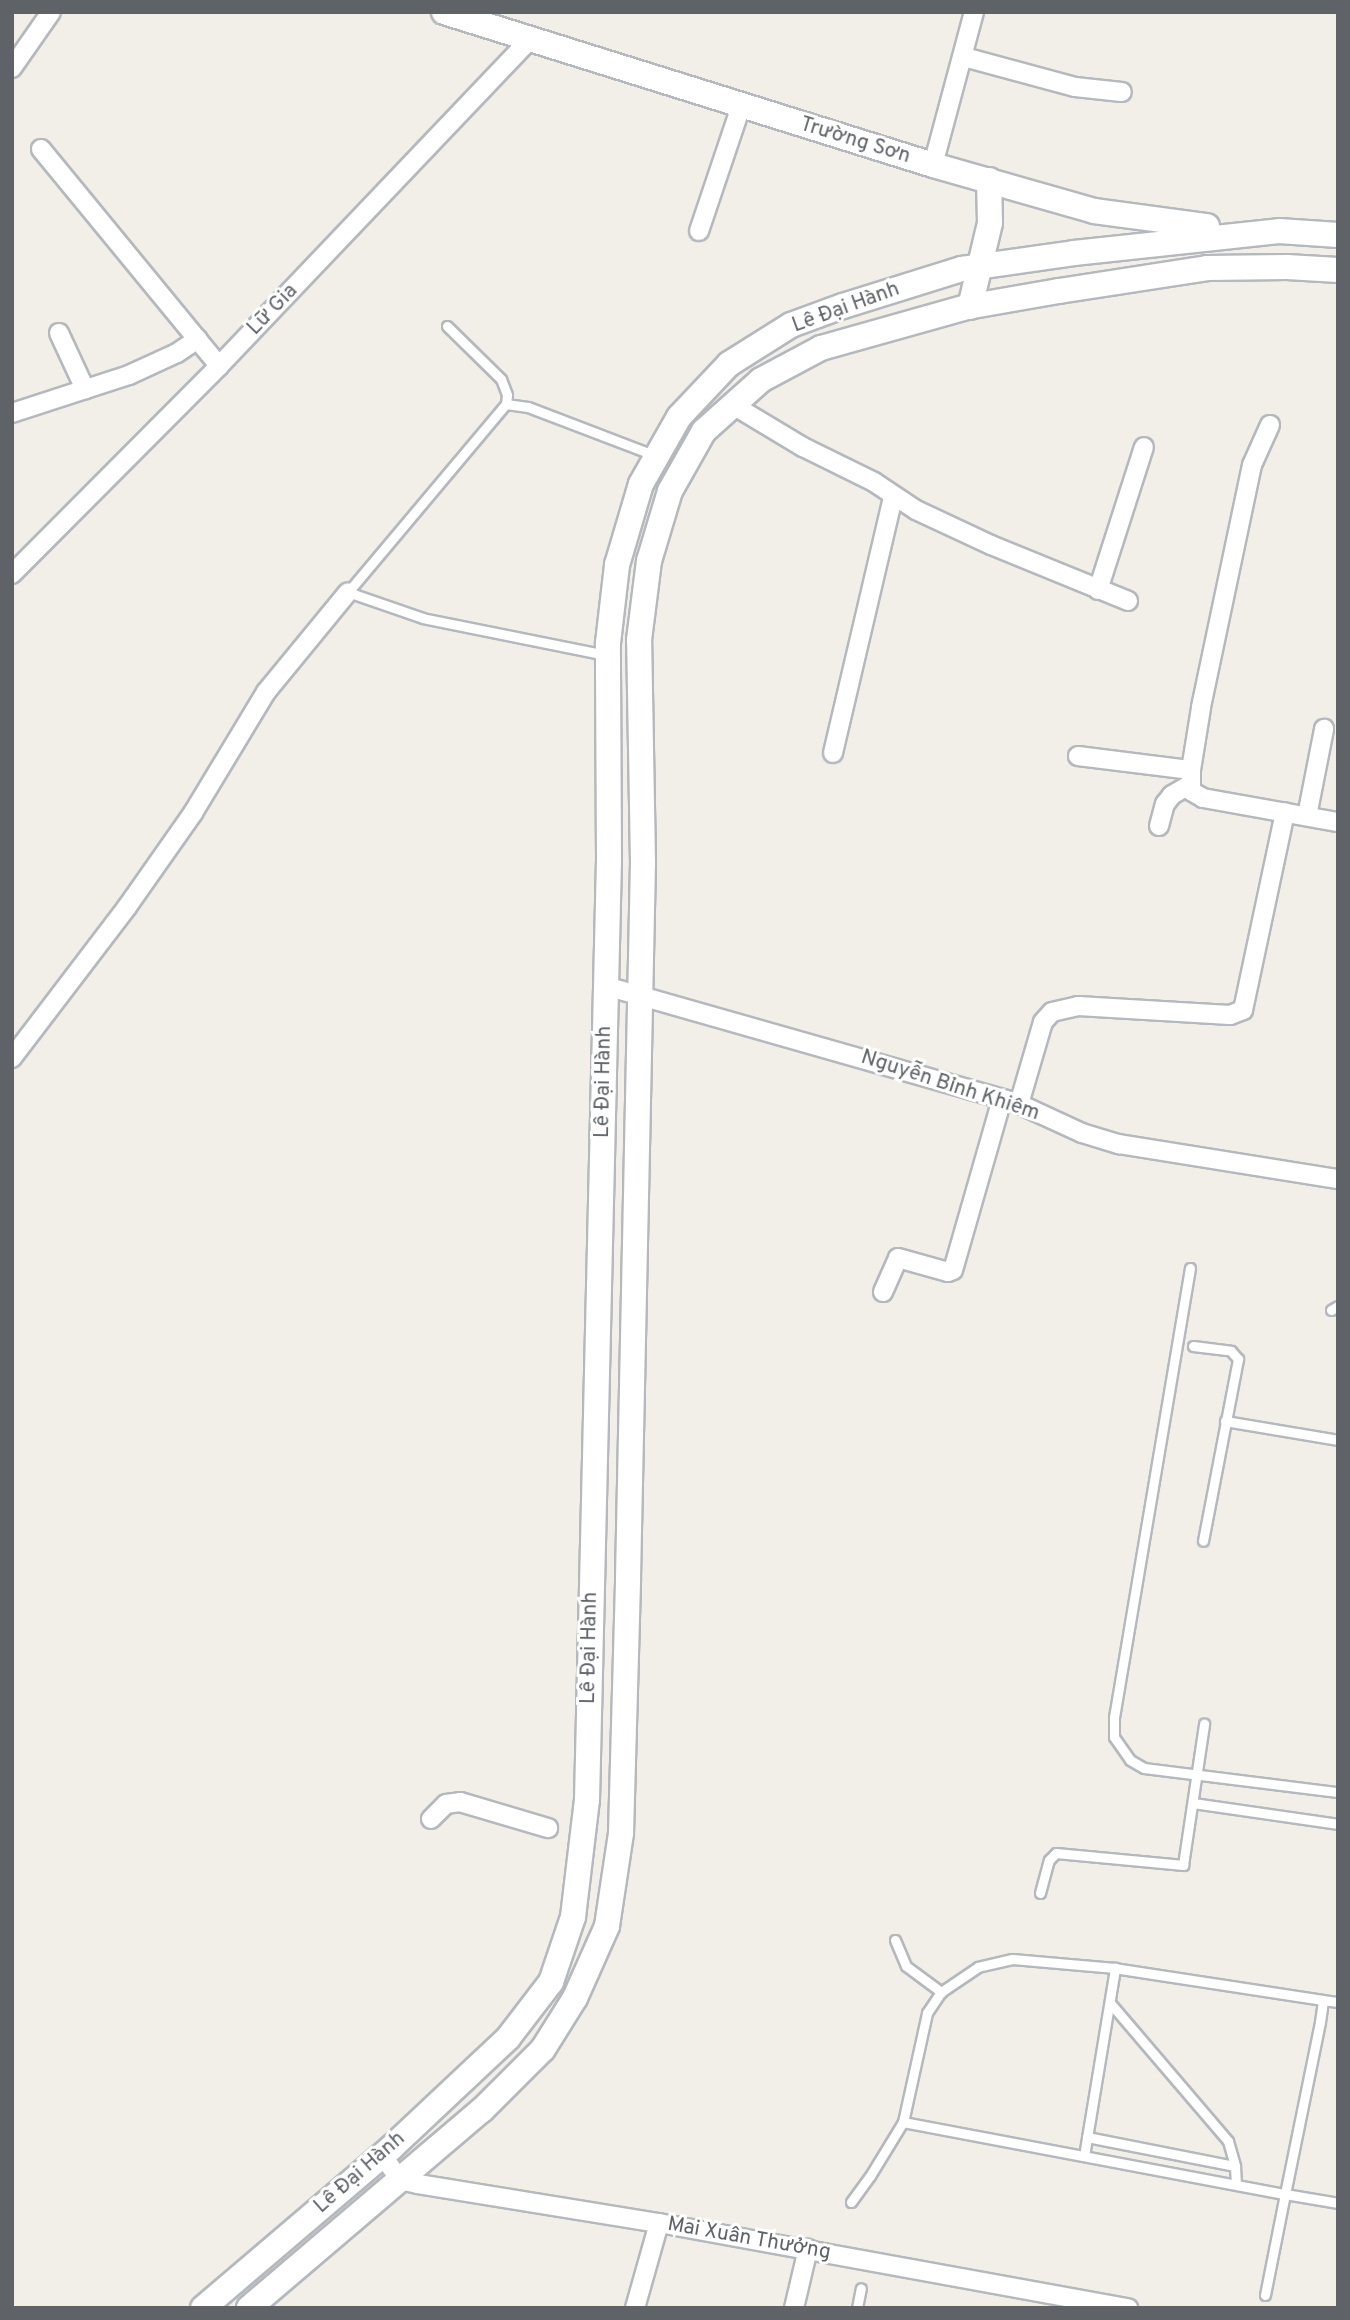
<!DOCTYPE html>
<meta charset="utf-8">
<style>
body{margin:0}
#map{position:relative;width:1350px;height:2320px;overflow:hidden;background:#f1efe8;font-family:Overpass,sans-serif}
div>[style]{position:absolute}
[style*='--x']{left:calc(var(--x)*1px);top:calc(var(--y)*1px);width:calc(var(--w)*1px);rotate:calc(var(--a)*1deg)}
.roads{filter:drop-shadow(2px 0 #b5b8bc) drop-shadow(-2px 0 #b5b8bc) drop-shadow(0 2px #b5b8bc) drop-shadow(0 -2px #b5b8bc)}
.lane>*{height:9px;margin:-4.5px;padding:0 4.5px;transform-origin:4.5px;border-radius:4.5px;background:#fff}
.street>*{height:18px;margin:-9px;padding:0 9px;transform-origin:9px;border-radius:9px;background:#fff}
.secondary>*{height:24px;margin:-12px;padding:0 12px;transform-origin:12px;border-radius:12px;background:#fff}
span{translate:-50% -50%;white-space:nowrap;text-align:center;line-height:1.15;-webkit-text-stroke:6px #fff;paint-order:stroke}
.street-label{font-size:21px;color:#5f6368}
.frame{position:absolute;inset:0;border:14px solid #5f6368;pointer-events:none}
</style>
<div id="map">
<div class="roads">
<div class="lane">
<i style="--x:447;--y:326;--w:76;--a:44.5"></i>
<i style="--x:501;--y:379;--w:17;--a:69"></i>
<i style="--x:507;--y:395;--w:9;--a:96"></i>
<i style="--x:606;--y:655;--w:187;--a:-168.6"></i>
<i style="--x:423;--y:618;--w:79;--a:-160.9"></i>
<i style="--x:348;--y:592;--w:246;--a:-50"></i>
<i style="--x:506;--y:404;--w:22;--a:8"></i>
<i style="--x:528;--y:407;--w:137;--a:20.9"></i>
<i style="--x:1190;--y:1268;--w:455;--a:99.6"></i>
<i style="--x:1114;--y:1717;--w:20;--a:90"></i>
<i style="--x:1114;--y:1737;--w:28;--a:55"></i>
<i style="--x:1130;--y:1760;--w:16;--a:30"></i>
<i style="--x:1144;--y:1768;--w:195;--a:7.1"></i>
<i style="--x:1331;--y:1310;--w:8;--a:-30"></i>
<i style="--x:1193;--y:1346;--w:38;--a:7"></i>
<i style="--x:1231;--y:1351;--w:11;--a:49"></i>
<i style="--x:1238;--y:1359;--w:185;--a:100.9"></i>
<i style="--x:1225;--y:1421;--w:115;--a:9.5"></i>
<i style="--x:1193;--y:1803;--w:147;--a:8.2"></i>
<i style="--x:1040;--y:1893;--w:34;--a:-75"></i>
<i style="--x:1049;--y:1860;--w:10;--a:-45"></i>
<i style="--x:1056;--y:1853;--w:128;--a:5.4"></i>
<i style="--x:1183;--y:1865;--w:143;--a:-81.5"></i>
<i style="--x:895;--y:1940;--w:28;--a:67"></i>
<i style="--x:906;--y:1966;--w:44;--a:36.6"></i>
<i style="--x:1323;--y:2000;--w:15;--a:8"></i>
<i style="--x:1111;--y:2004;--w:180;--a:49.5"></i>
<i style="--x:1228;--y:2141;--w:26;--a:74"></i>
<i style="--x:1235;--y:2166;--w:18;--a:87"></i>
<i style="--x:1087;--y:2137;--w:151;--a:11.1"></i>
<i style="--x:1084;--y:2156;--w:191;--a:-80.6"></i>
<i style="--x:851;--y:2202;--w:32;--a:-54"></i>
<i style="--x:870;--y:2176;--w:63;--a:-58.6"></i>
<i style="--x:1265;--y:2295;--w:103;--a:-78.8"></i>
<i style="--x:1285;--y:2194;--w:176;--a:-78.5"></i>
<i style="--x:1320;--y:2022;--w:22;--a:-82"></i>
<i style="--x:1323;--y:2000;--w:210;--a:-171.3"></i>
<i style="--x:1115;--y:1968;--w:103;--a:-175"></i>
<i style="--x:1012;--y:1959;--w:35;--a:167"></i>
<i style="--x:978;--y:1967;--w:45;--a:146"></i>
<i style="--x:941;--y:1992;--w:25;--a:124"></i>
<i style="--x:927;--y:2013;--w:112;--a:102.4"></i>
<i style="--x:903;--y:2122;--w:389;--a:10.7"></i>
<i style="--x:1285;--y:2194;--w:54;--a:9.6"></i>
<i style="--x:857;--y:2308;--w:20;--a:-79"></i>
</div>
<div class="street">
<i style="--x:964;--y:57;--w:115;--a:15.1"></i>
<i style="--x:1075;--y:87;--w:47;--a:6.1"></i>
<i style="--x:12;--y:68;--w:68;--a:-55.1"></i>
<i style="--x:41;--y:149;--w:281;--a:50.6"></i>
<i style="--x:933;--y:165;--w:158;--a:-75"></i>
<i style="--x:699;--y:231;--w:132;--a:-71.4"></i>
<i style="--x:59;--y:333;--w:62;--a:65.1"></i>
<i style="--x:733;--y:405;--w:82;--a:31"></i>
<i style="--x:803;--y:447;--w:79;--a:26.2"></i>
<i style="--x:874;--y:482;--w:50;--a:33.7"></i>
<i style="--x:916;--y:510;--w:83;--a:25"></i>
<i style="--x:991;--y:545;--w:148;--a:22.2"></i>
<i style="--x:12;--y:413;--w:123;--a:-18"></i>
<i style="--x:129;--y:375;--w:53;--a:-24.6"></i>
<i style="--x:177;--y:353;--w:25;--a:-34"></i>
<i style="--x:1270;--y:425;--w:44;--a:114.2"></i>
<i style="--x:1252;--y:465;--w:248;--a:101.9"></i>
<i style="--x:1201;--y:708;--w:63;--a:99.2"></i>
<i style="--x:1191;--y:770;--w:21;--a:90"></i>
<i style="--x:1191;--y:791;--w:14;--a:30"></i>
<i style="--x:1203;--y:798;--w:137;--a:10.1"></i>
<i style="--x:12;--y:574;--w:293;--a:-45.1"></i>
<i style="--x:219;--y:366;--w:449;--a:-46.4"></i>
<i style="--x:1098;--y:590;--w:150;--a:-72.2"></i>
<i style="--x:833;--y:753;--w:263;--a:-76.8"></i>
<i style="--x:1078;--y:756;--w:114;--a:7.1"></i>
<i style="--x:1307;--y:816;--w:89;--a:-78.9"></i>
<i style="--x:1159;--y:826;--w:23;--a:-75"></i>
<i style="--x:1165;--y:804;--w:11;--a:-52"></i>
<i style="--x:1172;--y:795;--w:22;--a:-30"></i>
<i style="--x:606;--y:986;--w:430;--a:15.9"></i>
<i style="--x:1019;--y:1104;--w:69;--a:24.7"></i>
<i style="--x:1082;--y:1133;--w:39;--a:17"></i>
<i style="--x:1119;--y:1144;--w:222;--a:9.1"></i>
<i style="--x:12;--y:1058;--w:190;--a:-52.7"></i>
<i style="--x:127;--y:907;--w:115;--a:-54.9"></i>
<i style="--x:193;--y:813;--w:141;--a:-58.9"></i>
<i style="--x:266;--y:692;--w:129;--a:-50.6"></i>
<i style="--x:1019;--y:1104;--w:85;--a:-73.7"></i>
<i style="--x:1043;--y:1022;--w:13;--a:-48"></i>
<i style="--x:1052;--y:1012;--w:27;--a:-13"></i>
<i style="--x:1078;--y:1006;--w:152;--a:3.4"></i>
<i style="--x:1230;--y:1015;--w:14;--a:-21"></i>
<i style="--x:1243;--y:1010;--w:202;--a:-78"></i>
<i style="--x:883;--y:1292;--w:37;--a:-66"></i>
<i style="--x:898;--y:1258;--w:52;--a:15.6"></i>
<i style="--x:948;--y:1272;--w:5;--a:-22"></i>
<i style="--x:953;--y:1270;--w:178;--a:-74"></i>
<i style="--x:431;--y:1819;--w:21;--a:-45"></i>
<i style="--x:446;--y:1804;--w:14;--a:-8"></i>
<i style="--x:460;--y:1802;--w:92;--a:16.5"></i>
<i style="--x:382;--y:2155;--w:31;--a:54"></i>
<i style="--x:400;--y:2180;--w:18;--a:13"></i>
<i style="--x:418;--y:2184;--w:244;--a:9.2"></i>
<i style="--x:659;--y:2223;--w:477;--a:10.3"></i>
<i style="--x:635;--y:2308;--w:88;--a:-74.2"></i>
<i style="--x:794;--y:2308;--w:61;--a:-76.7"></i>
</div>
<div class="secondary">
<i style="--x:444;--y:12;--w:512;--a:17.37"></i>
<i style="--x:933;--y:165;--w:167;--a:15.9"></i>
<i style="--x:1094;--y:211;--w:114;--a:7.6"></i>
<i style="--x:970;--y:307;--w:86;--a:-76.6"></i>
<i style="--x:990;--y:223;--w:43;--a:-91.3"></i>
<i style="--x:203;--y:2308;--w:247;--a:-40.4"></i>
<i style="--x:391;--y:2148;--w:161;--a:-43.2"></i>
<i style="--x:508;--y:2038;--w:71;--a:-52.5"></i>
<i style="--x:551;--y:1982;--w:69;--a:-71.3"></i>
<i style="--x:573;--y:1917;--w:118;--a:-83.2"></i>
<i style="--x:587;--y:1800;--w:942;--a:-88.66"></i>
<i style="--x:609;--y:858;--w:215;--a:-90.3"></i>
<i style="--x:608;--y:643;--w:79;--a:-83.4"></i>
<i style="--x:617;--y:565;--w:84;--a:-73.5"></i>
<i style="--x:641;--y:484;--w:77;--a:-60.4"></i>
<i style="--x:679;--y:417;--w:73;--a:-46.7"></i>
<i style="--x:729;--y:364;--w:73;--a:-32.2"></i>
<i style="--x:791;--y:325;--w:55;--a:-20.1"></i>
<i style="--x:843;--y:306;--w:125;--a:-17.3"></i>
<i style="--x:962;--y:269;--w:113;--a:-8.1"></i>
<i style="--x:1074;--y:253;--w:206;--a:-6.1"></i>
<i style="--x:1279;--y:231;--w:59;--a:3.9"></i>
<i style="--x:249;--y:2308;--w:306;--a:-40.4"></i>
<i style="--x:482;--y:2110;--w:86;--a:-45"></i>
<i style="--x:543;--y:2049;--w:60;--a:-57.9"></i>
<i style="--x:575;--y:1998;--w:79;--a:-66"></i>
<i style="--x:607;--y:1926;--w:94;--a:-81.4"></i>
<i style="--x:621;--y:1833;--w:255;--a:-88.4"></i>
<i style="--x:628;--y:1578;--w:715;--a:-88.8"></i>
<i style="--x:643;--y:863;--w:223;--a:-91"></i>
<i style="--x:639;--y:640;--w:80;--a:-82.8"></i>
<i style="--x:649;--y:561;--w:73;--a:-73.3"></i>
<i style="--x:670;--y:491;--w:69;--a:-60.5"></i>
<i style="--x:704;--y:431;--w:76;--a:-41.8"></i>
<i style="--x:761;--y:380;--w:68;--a:-28.1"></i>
<i style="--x:821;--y:348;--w:152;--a:-15.7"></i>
<i style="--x:967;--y:307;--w:93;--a:-9.9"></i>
<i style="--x:1059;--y:291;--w:150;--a:-8.8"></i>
<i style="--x:1207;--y:268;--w:80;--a:-0.7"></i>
<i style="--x:1287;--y:267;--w:51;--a:3.4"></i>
</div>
</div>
<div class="street-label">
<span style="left:855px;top:141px;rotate:17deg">Trường Sơn</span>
<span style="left:846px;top:308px;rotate:-20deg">Lê Đại Hành</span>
<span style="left:273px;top:310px;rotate:-46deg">Lữ Gia</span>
<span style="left:604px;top:1082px;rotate:-89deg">Lê Đại Hành</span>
<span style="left:950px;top:1086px;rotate:18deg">Nguyễn Bỉnh Khiêm</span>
<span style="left:590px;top:1648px;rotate:-89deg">Lê Đại Hành</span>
<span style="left:360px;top:2173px;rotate:-41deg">Lê Đại Hành</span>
<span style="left:749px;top:2239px;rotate:10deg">Mai Xuân Thưởng</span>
</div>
<div class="frame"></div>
</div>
